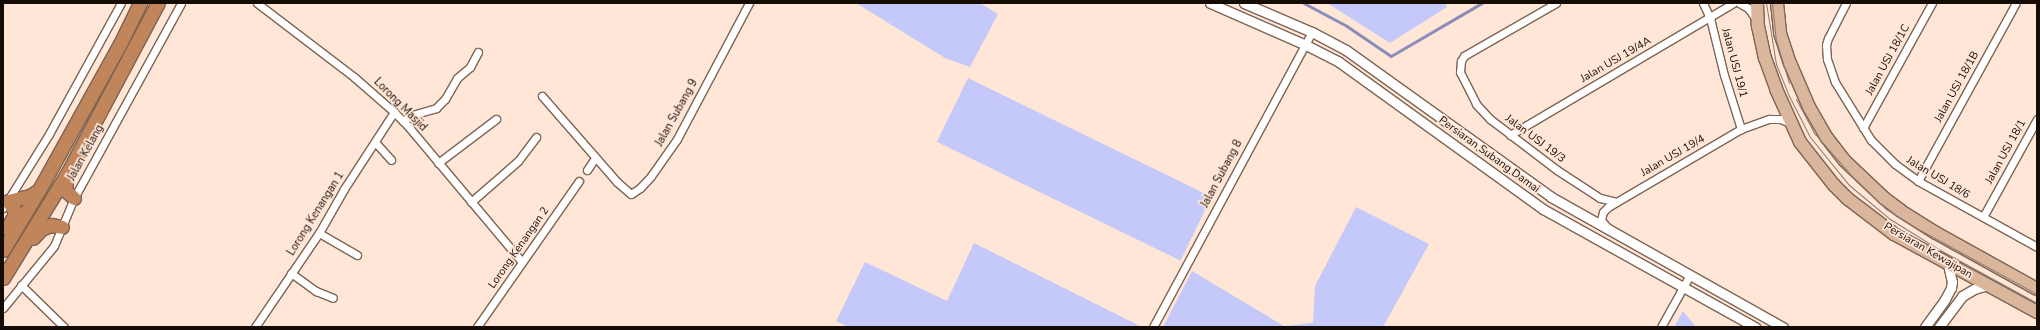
<!DOCTYPE html>
<style>
body{margin:0}
#map{position:relative;width:2040px;height:330px;overflow:hidden;background:#ffe6d6;font-family:"Nunito Sans",sans-serif}
div>[style]{position:absolute}
[style*='--x']{left:calc(var(--x)*1px);top:calc(var(--y)*1px);width:calc(var(--w)*1px);rotate:calc(var(--a)*1deg)}
.green>*{inset:0;background:#c5c9f9;transform-origin:0 0}
.stream>*{height:2.5px;margin:-1.25px;padding:0 1.25px;transform-origin:1.25px;border-radius:1.25px;background:#8a8dba}
.roads{filter:drop-shadow(1px 0 #7e6352) drop-shadow(-1px 0 #7e6352) drop-shadow(0 1px #7e6352) drop-shadow(0 -1px #7e6352)}
.minor>*{height:7px;margin:-3.5px;padding:0 3.5px;transform-origin:3.5px;border-radius:3.5px;background:#fff}
.tertiary>*{height:9px;margin:-4.5px;padding:0 4.5px;transform-origin:4.5px;border-radius:4.5px;background:#fff}
.primary>*{height:12px;margin:-6px;padding:0 6px;transform-origin:6px;border-radius:6px;background:#dab69d}
.motorway>*{height:13px;margin:-6.5px;padding:0 6.5px;transform-origin:6.5px;border-radius:6.5px;background:#c1855b}
.tram>*{height:1px;margin:-0.5px;padding:0 0.5px;transform-origin:0.5px;border-radius:0.5px;background:#8c7a6f}
span{translate:-50% -50%;white-space:nowrap;text-align:center;line-height:1.15;-webkit-text-stroke:3.5px #ffe6d6;paint-order:stroke}
.street-label{font-size:11px;color:#160c06}
.frame{position:absolute;inset:0;border:4px solid #160c06;pointer-events:none}
</style>
<div id="map">
<div class="green">
<i style="clip-path:polygon(856px 3px,980px 3px,998px 14px,970px 67px,945px 58px)"></i>
<i style="clip-path:polygon(1327px 3px,1445px 3px,1447px 7px,1390px 43px)"></i>
<i style="left:968px;top:78px;width:271px;height:71px;rotate:26deg"></i>
<i style="clip-path:polygon(1356px 207px,1429px 244px,1383px 327px,1163px 327px,1192px 271px,1284px 326px,1313px 323px,1315px 286px)"></i>
<i style="clip-path:polygon(974px 243px,1142px 327px,848px 327px,836px 321px,865px 262px,947px 301px)"></i>
<i style="clip-path:polygon(1683px 311px,1696px 327px,1674px 327px)"></i>
</div>
<div class="stream">
<i style="--x:1304;--y:3;--w:49;--a:28.1"></i>
<i style="--x:1347;--y:26;--w:53;--a:34.3"></i>
<i style="--x:1391;--y:56;--w:105;--a:-30.2"></i>
</div>
<div class="roads">
<div class="minor">
<i style="--x:257;--y:3;--w:122;--a:37.3"></i>
<i style="--x:354;--y:77;--w:53;--a:41.2"></i>
<i style="--x:394;--y:112;--w:18;--a:45"></i>
<i style="--x:407;--y:125;--w:179;--a:50"></i>
<i style="--x:1556;--y:3;--w:106;--a:150.1"></i>
<i style="--x:1464;--y:56;--w:6;--a:121"></i>
<i style="--x:1461;--y:61;--w:11;--a:95"></i>
<i style="--x:1460;--y:72;--w:36;--a:63"></i>
<i style="--x:1476;--y:104;--w:21;--a:47"></i>
<i style="--x:1490;--y:119;--w:84;--a:37.3"></i>
<i style="--x:1557;--y:170;--w:51;--a:33.1"></i>
<i style="--x:1600;--y:198;--w:17;--a:13"></i>
<i style="--x:1703;--y:3;--w:17;--a:65"></i>
<i style="--x:1710;--y:18;--w:59;--a:76.2"></i>
<i style="--x:1724;--y:75;--w:57;--a:72.5"></i>
<i style="--x:1739;--y:3;--w:10;--a:29"></i>
<i style="--x:1748;--y:8;--w:14;--a:54"></i>
<i style="--x:1846;--y:3;--w:39;--a:117"></i>
<i style="--x:1828;--y:38;--w:7;--a:106"></i>
<i style="--x:1826;--y:45;--w:14;--a:86"></i>
<i style="--x:1827;--y:59;--w:24;--a:71"></i>
<i style="--x:1835;--y:82;--w:68;--a:58.2"></i>
<i style="--x:1871;--y:140;--w:34;--a:45"></i>
<i style="--x:1895;--y:164;--w:29;--a:36"></i>
<i style="--x:1918;--y:181;--w:136;--a:29"></i>
<i style="--x:542;--y:96;--w:114;--a:48.9"></i>
<i style="--x:617;--y:182;--w:18;--a:41"></i>
<i style="--x:631;--y:194;--w:11;--a:-34"></i>
<i style="--x:640;--y:188;--w:16;--a:-47"></i>
<i style="--x:651;--y:176;--w:45;--a:-54.9"></i>
<i style="--x:677;--y:139;--w:154;--a:-62.1"></i>
<i style="--x:403;--y:121;--w:11;--a:-34"></i>
<i style="--x:412;--y:115;--w:25;--a:-16"></i>
<i style="--x:436;--y:108;--w:13;--a:-45"></i>
<i style="--x:445;--y:99;--w:24;--a:-60"></i>
<i style="--x:457;--y:78;--w:17;--a:-40"></i>
<i style="--x:470;--y:67;--w:17;--a:-62"></i>
<i style="--x:1863;--y:128;--w:143;--a:-61.1"></i>
<i style="--x:1510;--y:135;--w:259;--a:-30.6"></i>
<i style="--x:375;--y:142;--w:24;--a:48"></i>
<i style="--x:438;--y:163;--w:73;--a:-37.2"></i>
<i style="--x:587;--y:170;--w:14;--a:-56"></i>
<i style="--x:1918;--y:181;--w:203;--a:-61.2"></i>
<i style="--x:471;--y:202;--w:62;--a:-41.1"></i>
<i style="--x:518;--y:161;--w:30;--a:-53"></i>
<i style="--x:3;--y:208;--w:87;--a:-58.1"></i>
<i style="--x:49;--y:134;--w:149;--a:-61.2"></i>
<i style="--x:1983;--y:217;--w:112;--a:-61.1"></i>
<i style="--x:1607;--y:227;--w:9;--a:-131"></i>
<i style="--x:1601;--y:220;--w:8;--a:-76"></i>
<i style="--x:1603;--y:212;--w:7;--a:-45"></i>
<i style="--x:1608;--y:207;--w:154;--a:-30.4"></i>
<i style="--x:1741;--y:129;--w:30;--a:-20"></i>
<i style="--x:1769;--y:119;--w:11;--a:0"></i>
<i style="--x:1780;--y:119;--w:12;--a:20"></i>
<i style="--x:319;--y:233;--w:44;--a:30.1"></i>
<i style="--x:291;--y:273;--w:31;--a:36"></i>
<i style="--x:316;--y:291;--w:18;--a:22"></i>
<i style="--x:21;--y:285;--w:60;--a:44.3"></i>
<i style="--x:3;--y:308;--w:80;--a:-50.6"></i>
<i style="--x:54;--y:246;--w:52;--a:-67.4"></i>
<i style="--x:74;--y:198;--w:222;--a:-61.2"></i>
<i style="--x:255;--y:327;--w:114;--a:-55.8"></i>
<i style="--x:319;--y:233;--w:51;--a:-60.4"></i>
<i style="--x:344;--y:189;--w:92;--a:-57"></i>
<i style="--x:477;--y:327;--w:178;--a:-55.1"></i>
<i style="--x:1153;--y:327;--w:335;--a:-61.7"></i>
<i style="--x:1661;--y:327;--w:60;--a:-60.9"></i>
</div>
<div class="tertiary">
<i style="--x:1210;--y:3;--w:105;--a:23.6"></i>
<i style="--x:1306;--y:45;--w:37;--a:27"></i>
<i style="--x:1339;--y:62;--w:251;--a:35.8"></i>
<i style="--x:1543;--y:209;--w:243;--a:29.1"></i>
<i style="--x:1244;--y:3;--w:74;--a:23.1"></i>
<i style="--x:1312;--y:32;--w:38;--a:28"></i>
<i style="--x:1346;--y:50;--w:252;--a:35.6"></i>
<i style="--x:1551;--y:197;--w:266;--a:29.3"></i>
<i style="--x:1925;--y:327;--w:32;--a:-54"></i>
<i style="--x:1944;--y:301;--w:15;--a:-62"></i>
<i style="--x:1951;--y:288;--w:6;--a:-81"></i>
<i style="--x:1952;--y:282;--w:18;--a:-103"></i>
<i style="--x:1939;--y:327;--w:39;--a:-53"></i>
<i style="--x:1962;--y:296;--w:14;--a:-30"></i>
<i style="--x:1974;--y:289;--w:15;--a:-16"></i>
</div>
<div class="primary">
<i style="--x:1757;--y:3;--w:23;--a:88"></i>
<i style="--x:1758;--y:26;--w:33;--a:78"></i>
<i style="--x:1765;--y:58;--w:33;--a:70"></i>
<i style="--x:1776;--y:89;--w:58;--a:65.6"></i>
<i style="--x:1800;--y:142;--w:55;--a:51.7"></i>
<i style="--x:1834;--y:185;--w:20;--a:45"></i>
<i style="--x:1848;--y:199;--w:58;--a:37.3"></i>
<i style="--x:1894;--y:234;--w:163;--a:28.6"></i>
<i style="--x:1777;--y:3;--w:30;--a:84"></i>
<i style="--x:1780;--y:33;--w:32;--a:72"></i>
<i style="--x:1790;--y:63;--w:48;--a:66.6"></i>
<i style="--x:1809;--y:107;--w:36;--a:60"></i>
<i style="--x:1827;--y:138;--w:29;--a:52"></i>
<i style="--x:1845;--y:161;--w:54;--a:43.5"></i>
<i style="--x:1884;--y:198;--w:21;--a:37"></i>
<i style="--x:1901;--y:211;--w:41;--a:32.2"></i>
<i style="--x:1936;--y:233;--w:115;--a:29"></i>
</div>
<div class="motorway">
<i style="--x:67;--y:175;--w:15;--a:98"></i>
<i style="--x:65;--y:190;--w:12;--a:42"></i>
<i style="--x:8;--y:201;--w:23;--a:-13"></i>
<i style="--x:30;--y:196;--w:11;--a:-34"></i>
<i style="--x:7;--y:228;--w:14;--a:-60"></i>
<i style="--x:14;--y:216;--w:5;--a:-79"></i>
<i style="--x:15;--y:211;--w:12;--a:-125"></i>
<i style="--x:33;--y:238;--w:12;--a:-48"></i>
<i style="--x:41;--y:229;--w:11;--a:-22"></i>
<i style="--x:51;--y:225;--w:11;--a:10"></i>
<i style="--x:3;--y:250;--w:70;--a:-59"></i>
<i style="--x:39;--y:190;--w:167;--a:-61"></i>
<i style="--x:120;--y:44;--w:46;--a:-64"></i>
<i style="--x:3;--y:278;--w:124;--a:-58.5"></i>
<i style="--x:68;--y:172;--w:191;--a:-62"></i>
</div>
</div>
<div class="tram">
<i style="--x:1766;--y:3;--w:62;--a:80.7"></i>
<i style="--x:1776;--y:64;--w:32;--a:68"></i>
<i style="--x:1788;--y:94;--w:48;--a:62.9"></i>
<i style="--x:1810;--y:137;--w:62;--a:50.9"></i>
<i style="--x:1849;--y:185;--w:53;--a:39.7"></i>
<i style="--x:1890;--y:219;--w:59;--a:31.8"></i>
<i style="--x:1940;--y:250;--w:111;--a:28.7"></i>
<i style="--x:1772;--y:3;--w:37;--a:84"></i>
<i style="--x:1776;--y:40;--w:45;--a:73.2"></i>
<i style="--x:1796;--y:99;--w:40;--a:62"></i>
<i style="--x:1815;--y:134;--w:53;--a:48.8"></i>
<i style="--x:1850;--y:174;--w:50;--a:44.2"></i>
<i style="--x:1886;--y:209;--w:40;--a:32"></i>
<i style="--x:1920;--y:230;--w:133;--a:28.7"></i>
</div>
<div class="street-label">
<span style="left:1616px;top:60px;rotate:-30deg">Jalan USJ 19/4A</span>
<span style="left:1888px;top:60px;rotate:-61deg">Jalan USJ 18/1C</span>
<span style="left:1734px;top:63px;rotate:75deg">Jalan USJ 19/1</span>
<span style="left:1957px;top:87px;rotate:-61deg">Jalan USJ 18/1B</span>
<span style="left:400px;top:105px;rotate:45deg">Lorong Masjid</span>
<span style="left:677px;top:113px;rotate:-61deg">Jalan Subang 9</span>
<span style="left:1535px;top:139px;rotate:37deg">Jalan USJ 19/3</span>
<span style="left:2006px;top:152px;rotate:-61deg">Jalan USJ 18/1</span>
<span style="left:86px;top:153px;rotate:-61deg">Jalan Kelang</span>
<span style="left:1489px;top:155px;rotate:36deg">Persiaran Subang Damai</span>
<span style="left:1673px;top:156px;rotate:-30deg">Jalan USJ 19/4</span>
<span style="left:1222px;top:174px;rotate:-62deg">Jalan Subang 8</span>
<span style="left:1938px;top:178px;rotate:31deg">Jalan USJ 18/6</span>
<span style="left:316px;top:214px;rotate:-58deg">Lorong Kenangan 1</span>
<span style="left:519px;top:248px;rotate:-55deg">Lorong Kenangan 2</span>
<span style="left:1928px;top:251px;rotate:30deg">Persiaran Kewajipan</span>
</div>
<div class="frame"></div>
</div>
